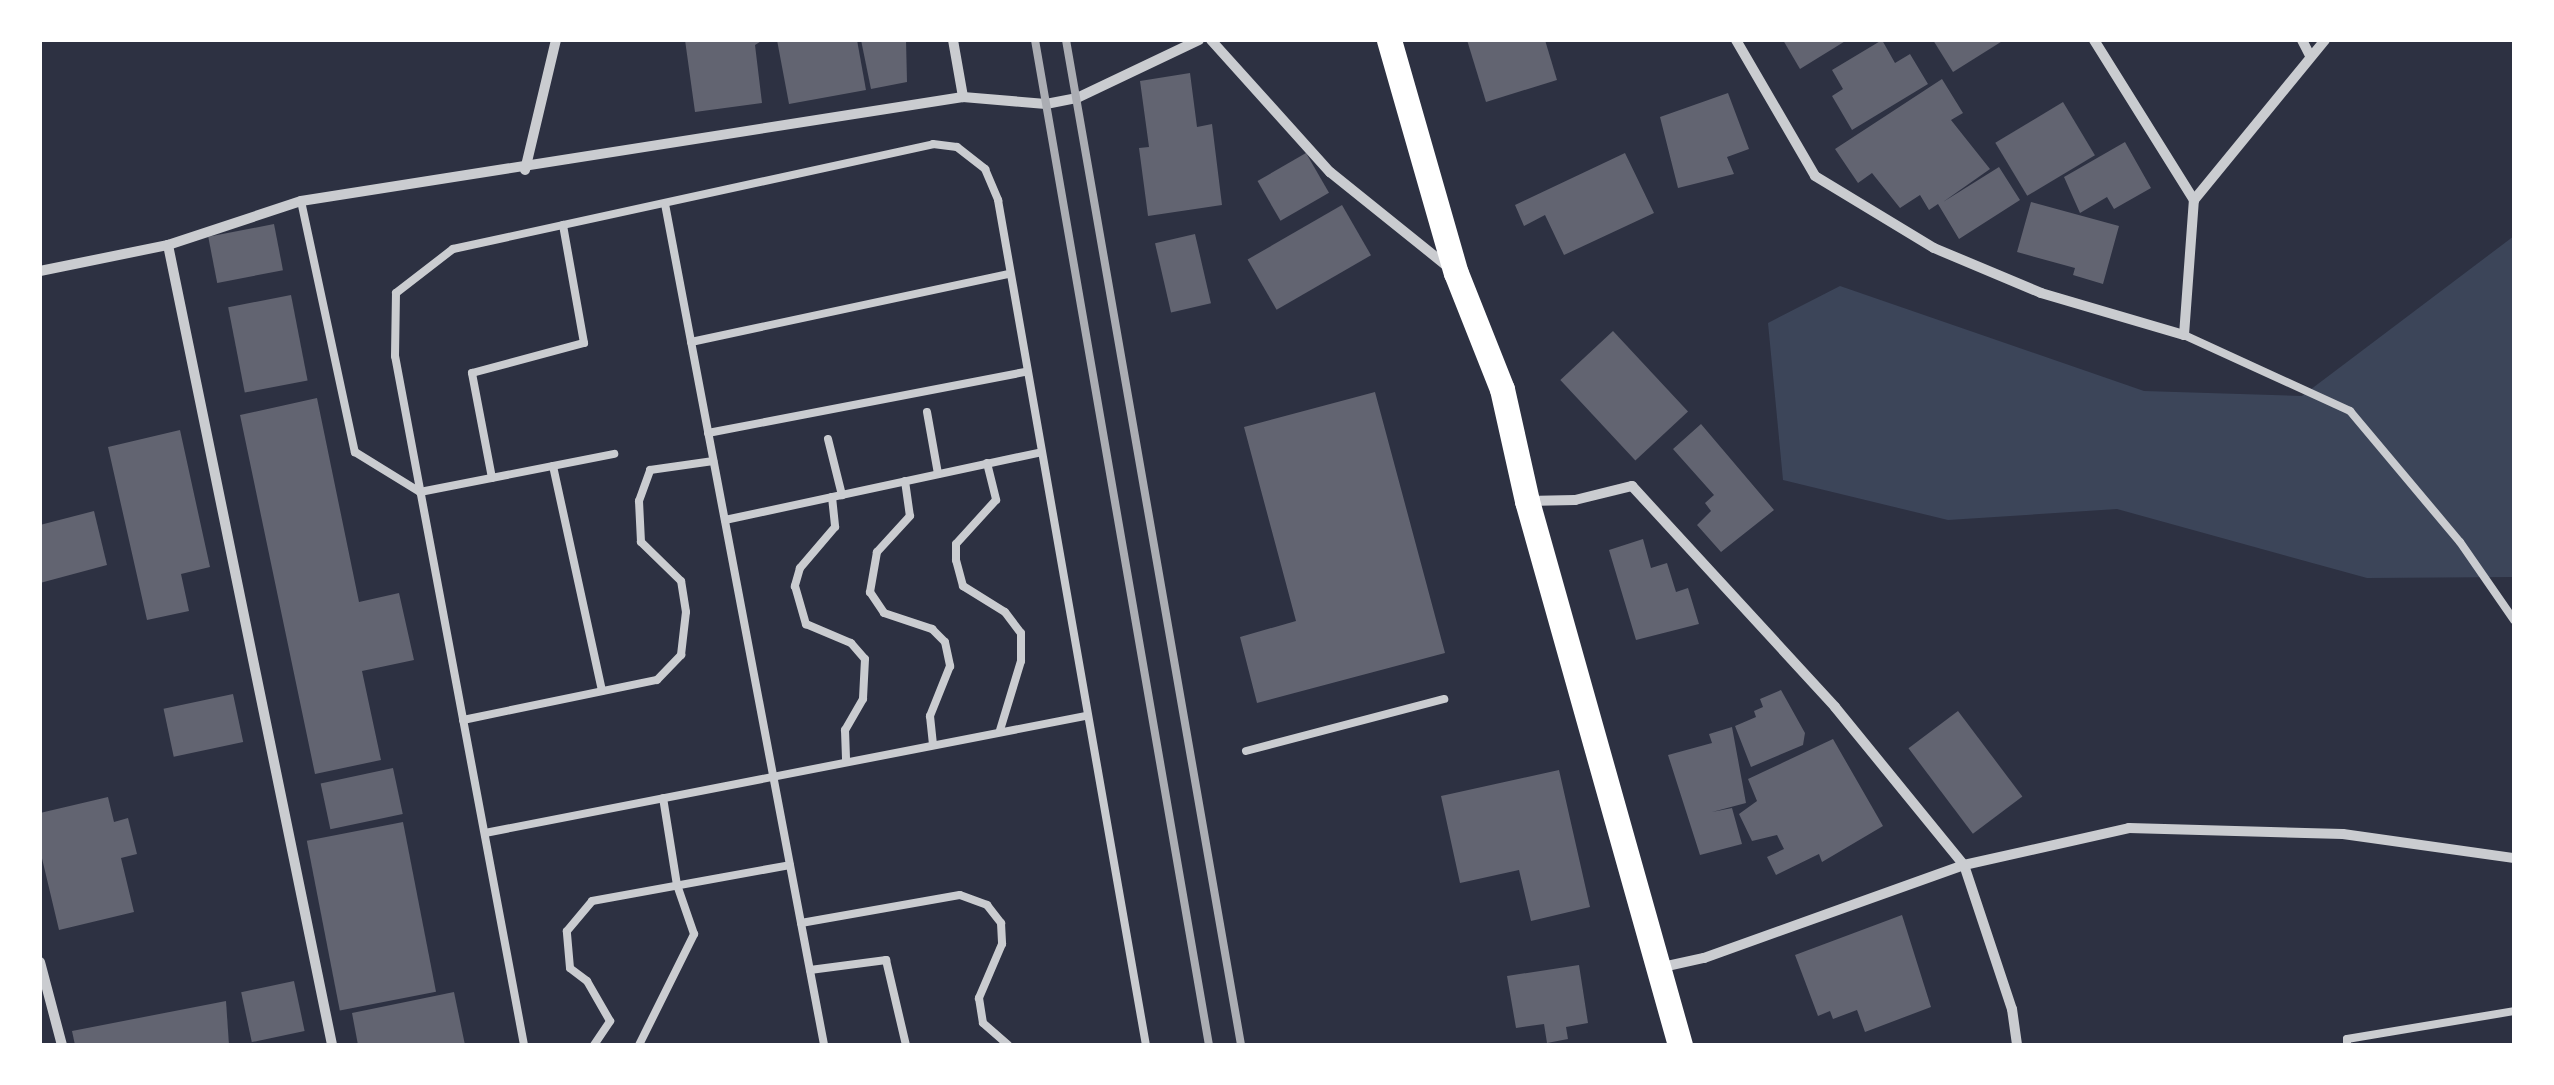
<!DOCTYPE html>
<style>
body{margin:0}
#map{position:relative;width:2554px;height:1085px;overflow:hidden;background:#2d3142;font-family:Barlow,sans-serif}
div>[style]{position:absolute}
[style*='--x']{left:calc(var(--x)*1px);top:calc(var(--y)*1px);width:calc(var(--w)*1px);rotate:calc(var(--a)*1deg)}
.green>*{inset:0;background:#3c4559}
.building>*{inset:0;background:#626471;transform-origin:0 0}
.service>*{height:8px;margin:-4px;padding:0 4px;transform-origin:4px;border-radius:4px;background:#caccd0}
.minor>*{height:10px;margin:-5px;padding:0 5px;transform-origin:5px;border-radius:5px;background:#caccd0}
.primary>*{height:25px;margin:-12.5px;padding:0 12.5px;transform-origin:12.5px;border-radius:12.5px;background:#fff}
.rail>*{height:8px;margin:-4px;padding:0 4px;transform-origin:4px;border-radius:4px;background:#abadb3}
span{translate:-50% -50%;white-space:nowrap;text-align:center;line-height:1.15;-webkit-text-stroke:8px #fff;paint-order:stroke}
.frame{position:absolute;inset:0;border:42px solid #fff;pointer-events:none}
</style>
<div id="map">
<div class="green">
<i style="clip-path:polygon(2514px 236px,2514px 577px,2367px 578px,2117px 509px,1948px 520px,1783px 480px,1768px 323px,1840px 286px,2144px 391px,2302px 396px)"></i>
</div>
<div class="building">
<i style="clip-path:polygon(685px 40px,763px 40px,755px 45px,762px 103px,695px 112px)"></i>
<i style="clip-path:polygon(777px 40px,857px 40px,866px 90px,789px 104px)"></i>
<i style="clip-path:polygon(861px 40px,906px 40px,907px 82px,871px 89px)"></i>
<i style="clip-path:polygon(1467px 40px,1545px 40px,1557px 80px,1486px 102px)"></i>
<i style="clip-path:polygon(1783px 40px,1847px 40px,1800px 69px)"></i>
<i style="clip-path:polygon(1882px 40px,1895px 63px,1910px 54px,1928px 84px,1852px 130px,1832px 96px,1843px 89px,1832px 70px)"></i>
<i style="clip-path:polygon(1933px 40px,2004px 40px,1953px 72px)"></i>
<i style="clip-path:polygon(1190px 73px,1197px 127px,1212px 124px,1222px 205px,1148px 216px,1139px 148px,1149px 147px,1140px 81px)"></i>
<i style="clip-path:polygon(1942px 79px,1963px 113px,1951px 120px,1990px 169px,1943px 202px,1999px 167px,2020px 200px,1959px 239px,1938px 204px,1929px 210px,1920px 195px,1900px 208px,1872px 173px,1858px 183px,1835px 149px)"></i>
<i style="clip-path:polygon(1728px 93px,1749px 149px,1727px 157px,1734px 174px,1678px 188px,1660px 117px)"></i>
<i style="left:2063px;top:102px;width:62px;height:79px;rotate:59deg"></i>
<i style="clip-path:polygon(2125px 142px,2151px 188px,2114px 209px,2107px 197px,2080px 213px,2064px 177px)"></i>
<i style="left:1306px;top:153px;width:46px;height:56px;rotate:60deg"></i>
<i style="clip-path:polygon(1625px 153px,1654px 213px,1564px 255px,1545px 215px,1524px 226px,1515px 205px)"></i>
<i style="clip-path:polygon(2031px 202px,2119px 226px,2103px 284px,2073px 275px,2075px 268px,2017px 252px)"></i>
<i style="left:1342px;top:205px;width:58px;height:109px;rotate:60deg"></i>
<i style="left:274px;top:224px;width:47px;height:67px;rotate:79deg"></i>
<i style="left:1195px;top:234px;width:71px;height:41px;rotate:77deg"></i>
<i style="left:291px;top:295px;width:87px;height:64px;rotate:79deg"></i>
<i style="left:1613px;top:331px;width:110px;height:72px;rotate:47deg"></i>
<i style="clip-path:polygon(1375px 392px,1445px 653px,1257px 703px,1240px 637px,1296px 621px,1244px 427px)"></i>
<i style="clip-path:polygon(317px 398px,359px 602px,399px 593px,414px 660px,362px 671px,381px 760px,315px 774px,240px 415px)"></i>
<i style="clip-path:polygon(1701px 424px,1774px 510px,1721px 552px,1697px 525px,1711px 511px,1705px 503px,1714px 495px,1673px 449px)"></i>
<i style="clip-path:polygon(180px 430px,210px 567px,181px 574px,189px 611px,147px 620px,108px 447px)"></i>
<i style="clip-path:polygon(94px 511px,107px 565px,40px 583px,40px 525px)"></i>
<i style="clip-path:polygon(1643px 539px,1651px 568px,1667px 563px,1676px 592px,1688px 588px,1699px 624px,1636px 640px,1609px 550px)"></i>
<i style="clip-path:polygon(1781px 690px,1805px 733px,1803px 745px,1751px 767px,1735px 726px,1756px 717px,1754px 711px,1763px 707px,1760px 699px)"></i>
<i style="left:233px;top:694px;width:49px;height:71px;rotate:78deg"></i>
<i style="left:1958px;top:711px;width:107px;height:62px;rotate:53deg"></i>
<i style="clip-path:polygon(1732px 727px,1746px 803px,1712px 812px,1732px 808px,1742px 844px,1700px 855px,1668px 755px,1712px 743px,1709px 734px)"></i>
<i style="clip-path:polygon(1833px 739px,1883px 826px,1822px 862px,1819px 854px,1776px 875px,1767px 857px,1784px 849px,1777px 835px,1752px 841px,1739px 814px,1757px 801px,1748px 779px)"></i>
<i style="left:393px;top:768px;width:47px;height:74px;rotate:78deg"></i>
<i style="clip-path:polygon(1559px 770px,1590px 907px,1531px 921px,1519px 870px,1460px 883px,1441px 796px)"></i>
<i style="clip-path:polygon(108px 797px,114px 822px,128px 818px,137px 854px,121px 858px,134px 912px,59px 930px,40px 850px,40px 813px)"></i>
<i style="left:403px;top:822px;width:173px;height:98px;rotate:79deg"></i>
<i style="clip-path:polygon(1902px 915px,1931px 1007px,1865px 1032px,1857px 1010px,1833px 1019px,1830px 1011px,1818px 1016px,1795px 955px)"></i>
<i style="clip-path:polygon(1579px 965px,1588px 1023px,1566px 1027px,1568px 1039px,1547px 1043px,1544px 1024px,1516px 1028px,1507px 976px)"></i>
<i style="left:294px;top:981px;width:51px;height:54px;rotate:78deg"></i>
<i style="clip-path:polygon(454px 992px,465px 1045px,358px 1045px,352px 1013px)"></i>
<i style="clip-path:polygon(226px 1001px,229px 1045px,75px 1045px,72px 1031px)"></i>
</div>
<div class="service">
<i style="--x:301;--y:201;--w:257;--a:77.9"></i>
<i style="--x:355;--y:452;--w:76;--a:31.6"></i>
<i style="--x:420;--y:492;--w:198;--a:-11.1"></i>
<i style="--x:665;--y:204;--w:856;--a:79.29"></i>
<i style="--x:2184;--y:335;--w:183;--a:24.6"></i>
<i style="--x:2350;--y:411;--w:171;--a:50"></i>
<i style="--x:2460;--y:542;--w:95;--a:55.3"></i>
<i style="--x:691;--y:342;--w:324;--a:-12.1"></i>
<i style="--x:927;--y:412;--w:63;--a:79.9"></i>
<i style="--x:708;--y:433;--w:323;--a:-10.9"></i>
<i style="--x:828;--y:439;--w:58;--a:76"></i>
<i style="--x:987;--y:463;--w:38;--a:76"></i>
<i style="--x:996;--y:500;--w:59;--a:132.3"></i>
<i style="--x:956;--y:544;--w:16;--a:90"></i>
<i style="--x:956;--y:560;--w:27;--a:75"></i>
<i style="--x:963;--y:586;--w:49;--a:31.8"></i>
<i style="--x:1005;--y:612;--w:26;--a:53"></i>
<i style="--x:1021;--y:633;--w:28;--a:90"></i>
<i style="--x:1021;--y:661;--w:72;--a:106.9"></i>
<i style="--x:553;--y:466;--w:230;--a:77.7"></i>
<i style="--x:492;--y:478;--w:107;--a:-100.8"></i>
<i style="--x:472;--y:373;--w:116;--a:-15"></i>
<i style="--x:584;--y:343;--w:120;--a:-100.1"></i>
<i style="--x:905;--y:481;--w:35;--a:82"></i>
<i style="--x:910;--y:516;--w:49;--a:132.5"></i>
<i style="--x:877;--y:552;--w:41;--a:99.9"></i>
<i style="--x:870;--y:592;--w:25;--a:56"></i>
<i style="--x:884;--y:613;--w:51;--a:18.4"></i>
<i style="--x:932;--y:629;--w:18;--a:45"></i>
<i style="--x:945;--y:642;--w:25;--a:78"></i>
<i style="--x:950;--y:666;--w:54;--a:111.8"></i>
<i style="--x:930;--y:716;--w:28;--a:84"></i>
<i style="--x:832;--y:497;--w:30;--a:84"></i>
<i style="--x:835;--y:527;--w:54;--a:130.5"></i>
<i style="--x:800;--y:568;--w:19;--a:106"></i>
<i style="--x:795;--y:586;--w:40;--a:74"></i>
<i style="--x:806;--y:624;--w:49;--a:22.9"></i>
<i style="--x:851;--y:643;--w:21;--a:49"></i>
<i style="--x:865;--y:659;--w:40;--a:92.9"></i>
<i style="--x:863;--y:699;--w:36;--a:120"></i>
<i style="--x:845;--y:730;--w:31;--a:88"></i>
<i style="--x:725;--y:520;--w:323;--a:-12.1"></i>
<i style="--x:463;--y:720;--w:198;--a:-11.7"></i>
<i style="--x:657;--y:680;--w:35;--a:-46"></i>
<i style="--x:681;--y:655;--w:43;--a:-83.4"></i>
<i style="--x:686;--y:612;--w:31;--a:-99"></i>
<i style="--x:681;--y:581;--w:56;--a:-135.7"></i>
<i style="--x:641;--y:542;--w:41;--a:-92.8"></i>
<i style="--x:639;--y:501;--w:33;--a:-70"></i>
<i style="--x:650;--y:470;--w:64;--a:-8.1"></i>
<i style="--x:1246;--y:751;--w:205;--a:-14.7"></i>
<i style="--x:485;--y:833;--w:611;--a:-11.03"></i>
<i style="--x:801;--y:923;--w:161;--a:-10"></i>
<i style="--x:960;--y:895;--w:29;--a:20"></i>
<i style="--x:987;--y:905;--w:23;--a:52"></i>
<i style="--x:1001;--y:923;--w:21;--a:87"></i>
<i style="--x:1002;--y:944;--w:59;--a:113.1"></i>
<i style="--x:979;--y:998;--w:25;--a:81"></i>
<i style="--x:983;--y:1023;--w:33;--a:41"></i>
<i style="--x:810;--y:970;--w:77;--a:-7.5"></i>
<i style="--x:886;--y:960;--w:87;--a:76.8"></i>
<i style="--x:524;--y:1045;--w:701;--a:-100.6"></i>
<i style="--x:395;--y:356;--w:63;--a:-89.1"></i>
<i style="--x:396;--y:293;--w:72;--a:-37.7"></i>
<i style="--x:453;--y:249;--w:491;--a:-12.3"></i>
<i style="--x:933;--y:144;--w:24;--a:7"></i>
<i style="--x:957;--y:147;--w:36;--a:38"></i>
<i style="--x:985;--y:169;--w:34;--a:67"></i>
<i style="--x:998;--y:200;--w:858;--a:80.07"></i>
<i style="--x:594;--y:1045;--w:29;--a:-56"></i>
<i style="--x:610;--y:1021;--w:46;--a:-119.9"></i>
<i style="--x:587;--y:981;--w:21;--a:-143"></i>
<i style="--x:570;--y:968;--w:37;--a:-95"></i>
<i style="--x:567;--y:931;--w:39;--a:-50"></i>
<i style="--x:592;--y:901;--w:201;--a:-10.3"></i>
<i style="--x:639;--y:1045;--w:124;--a:-63.6"></i>
<i style="--x:694;--y:934;--w:52;--a:-109.1"></i>
<i style="--x:677;--y:885;--w:88;--a:-99.1"></i>
<i style="--x:2347;--y:1045;--w:6;--a:-90"></i>
<i style="--x:2347;--y:1039;--w:169;--a:-9.5"></i>
</div>
<div class="minor">
<i style="--x:953;--y:40;--w:58;--a:80"></i>
<i style="--x:1211;--y:40;--w:178;--a:48"></i>
<i style="--x:1330;--y:172;--w:150;--a:38.8"></i>
<i style="--x:1736;--y:40;--w:157;--a:59.8"></i>
<i style="--x:1815;--y:176;--w:139;--a:31.2"></i>
<i style="--x:1934;--y:248;--w:116;--a:22.8"></i>
<i style="--x:2041;--y:293;--w:149;--a:16.4"></i>
<i style="--x:2184;--y:335;--w:135;--a:-85.8"></i>
<i style="--x:2194;--y:200;--w:207;--a:-50.7"></i>
<i style="--x:2094;--y:40;--w:189;--a:58"></i>
<i style="--x:2302;--y:40;--w:18;--a:63"></i>
<i style="--x:525;--y:170;--w:134;--a:-76.6"></i>
<i style="--x:168;--y:245;--w:817;--a:78.41"></i>
<i style="--x:40;--y:271;--w:131;--a:-11.5"></i>
<i style="--x:168;--y:245;--w:140;--a:-18.3"></i>
<i style="--x:301;--y:201;--w:670;--a:-8.93"></i>
<i style="--x:963;--y:97;--w:83;--a:4.8"></i>
<i style="--x:1046;--y:104;--w:32;--a:-11"></i>
<i style="--x:1077;--y:98;--w:135;--a:-25.4"></i>
<i style="--x:1527;--y:501;--w:48;--a:-1.2"></i>
<i style="--x:1575;--y:500;--w:59;--a:-13.8"></i>
<i style="--x:1632;--y:486;--w:300;--a:47.4"></i>
<i style="--x:1835;--y:707;--w:204;--a:50.8"></i>
<i style="--x:1964;--y:865;--w:152;--a:71.6"></i>
<i style="--x:2012;--y:1009;--w:36;--a:82"></i>
<i style="--x:40;--y:962;--w:86;--a:75.2"></i>
<i style="--x:1658;--y:968;--w:47;--a:-12.3"></i>
<i style="--x:1704;--y:958;--w:276;--a:-19.7"></i>
<i style="--x:1964;--y:865;--w:169;--a:-12.6"></i>
<i style="--x:2129;--y:828;--w:214;--a:1.6"></i>
<i style="--x:2343;--y:834;--w:173;--a:8"></i>
</div>
<div class="primary">
<i style="--x:1389;--y:40;--w:242;--a:74"></i>
<i style="--x:1456;--y:273;--w:125;--a:68.4"></i>
<i style="--x:1502;--y:389;--w:115;--a:77.4"></i>
<i style="--x:1527;--y:501;--w:565;--a:74.29"></i>
</div>
<div class="rail">
<i style="--x:1035;--y:40;--w:1020;--a:80.18"></i>
<i style="--x:1066;--y:40;--w:1020;--a:80.12"></i>
</div>
<div class="frame"></div>
</div>
